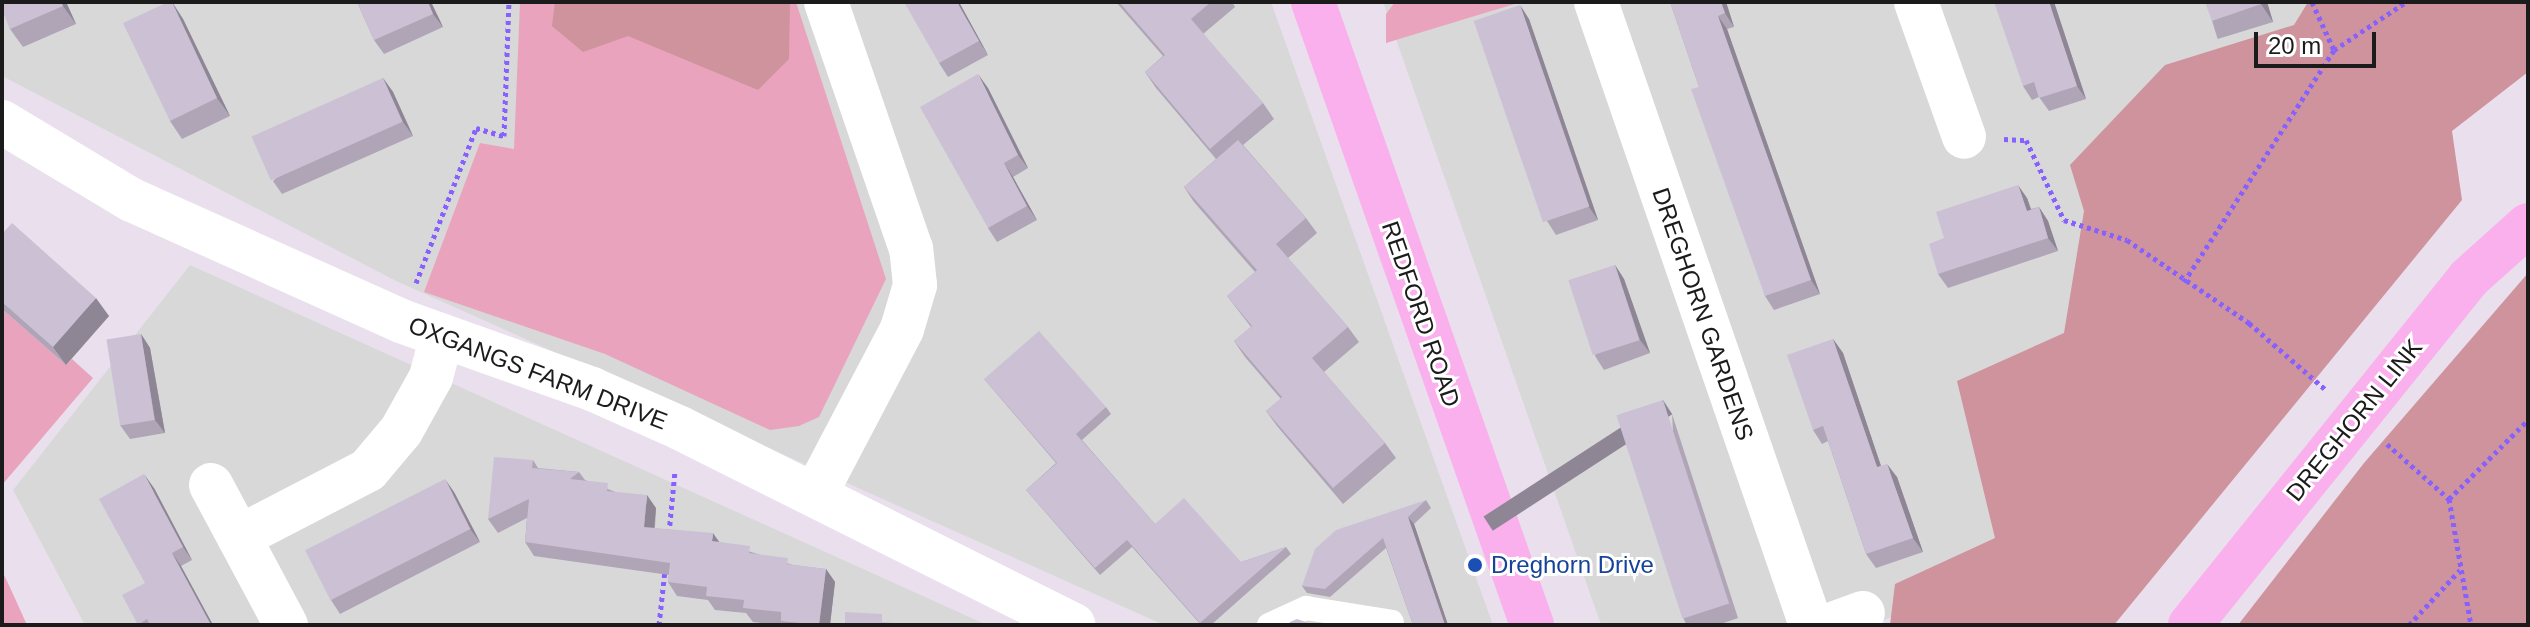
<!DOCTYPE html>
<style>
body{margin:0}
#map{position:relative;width:2530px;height:627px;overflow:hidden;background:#eae0ed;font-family:Arial,sans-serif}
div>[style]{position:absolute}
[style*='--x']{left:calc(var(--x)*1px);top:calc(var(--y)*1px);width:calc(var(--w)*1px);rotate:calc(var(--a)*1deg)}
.residential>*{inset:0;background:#d8d8d9}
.grass>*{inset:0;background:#eaa3bc}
.forest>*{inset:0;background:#ce939c}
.path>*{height:5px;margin-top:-2.5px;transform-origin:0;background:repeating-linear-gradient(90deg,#8761fd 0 4px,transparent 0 8px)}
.lane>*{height:24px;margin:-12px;padding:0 12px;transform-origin:12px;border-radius:12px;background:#fff}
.street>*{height:44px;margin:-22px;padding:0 22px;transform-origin:22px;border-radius:22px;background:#fff}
.secondary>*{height:44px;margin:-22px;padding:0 22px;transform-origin:22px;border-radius:22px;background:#fab0ec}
.wall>*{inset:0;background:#afa5b6;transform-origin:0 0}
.shaded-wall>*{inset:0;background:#8e8694;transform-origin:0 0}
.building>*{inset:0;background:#cbc0d4;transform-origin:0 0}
.dots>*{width:22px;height:22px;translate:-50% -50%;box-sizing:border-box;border:4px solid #fff;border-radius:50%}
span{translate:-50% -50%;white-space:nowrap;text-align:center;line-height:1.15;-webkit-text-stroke:6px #fff;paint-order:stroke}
.street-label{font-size:24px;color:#1b1b1b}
.transit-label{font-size:24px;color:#164399}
.left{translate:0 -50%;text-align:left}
.frame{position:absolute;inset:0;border:4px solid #1b1b1b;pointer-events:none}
.scale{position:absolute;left:2254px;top:32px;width:122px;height:36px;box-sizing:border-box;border:4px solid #1b1b1b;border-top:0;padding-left:10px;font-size:24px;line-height:28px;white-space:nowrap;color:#1b1b1b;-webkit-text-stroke:6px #fff;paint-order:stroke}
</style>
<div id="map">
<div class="residential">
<i style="clip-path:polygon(2px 2px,1271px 2px,1493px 625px,1164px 625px,396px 281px,2px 76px)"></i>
<i style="clip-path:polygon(1383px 2px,2331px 2px,1995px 577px,1871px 625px,1601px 625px)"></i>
<i style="clip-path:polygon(190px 265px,987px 625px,85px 625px,13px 490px)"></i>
</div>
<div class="grass">
<i style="clip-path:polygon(520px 2px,796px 2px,886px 279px,819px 417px,799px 426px,770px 430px,605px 354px,424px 292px,480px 143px,514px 149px)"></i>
<i style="clip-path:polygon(1395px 2px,1521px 2px,1386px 43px,1386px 14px)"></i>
<i style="clip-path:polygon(2px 309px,66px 365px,72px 359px,93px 378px,2px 485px)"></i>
<i style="clip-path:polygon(2px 571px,8px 583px,27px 625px,2px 625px)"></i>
</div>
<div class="forest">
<i style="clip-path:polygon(555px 2px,790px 2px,789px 59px,758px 90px,628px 36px,583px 52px,552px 26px)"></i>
<i style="clip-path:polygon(2308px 2px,2528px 2px,2528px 72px,2452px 131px,2462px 200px,2114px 625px,1890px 625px,1895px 584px,1995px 538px,1957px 381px,2064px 333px,2084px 211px,2070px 165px,2165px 65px,2294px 25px)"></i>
<i style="clip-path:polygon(2528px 273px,2528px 625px,2238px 625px,2364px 463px)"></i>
</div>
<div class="path">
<i style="--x:2312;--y:2;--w:53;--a:65.4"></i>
<i style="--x:2004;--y:139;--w:22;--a:3"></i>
<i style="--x:2026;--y:140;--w:89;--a:64.6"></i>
<i style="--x:2064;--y:220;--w:66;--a:17.6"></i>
<i style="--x:2127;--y:240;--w:148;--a:34.2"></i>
<i style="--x:2249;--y:323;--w:102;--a:41"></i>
<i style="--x:2184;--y:282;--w:276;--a:-57.1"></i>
<i style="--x:2334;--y:50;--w:87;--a:-33.7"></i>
<i style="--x:416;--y:283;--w:166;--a:-68.8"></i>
<i style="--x:476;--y:128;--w:29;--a:16"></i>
<i style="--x:504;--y:136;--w:134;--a:-87.9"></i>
<i style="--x:2387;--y:444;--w:83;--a:41.6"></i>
<i style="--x:2449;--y:499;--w:128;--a:80.1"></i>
<i style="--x:2449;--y:499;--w:112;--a:-45"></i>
<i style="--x:669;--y:533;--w:62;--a:-84.5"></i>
<i style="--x:659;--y:625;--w:55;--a:-83.8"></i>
<i style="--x:2409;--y:625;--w:75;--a:-47.2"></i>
</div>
<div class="lane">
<i style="--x:1269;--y:625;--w:41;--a:-24.7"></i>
<i style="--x:1306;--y:608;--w:87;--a:9.2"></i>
</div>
<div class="street">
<i style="--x:1596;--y:2;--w:659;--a:70.96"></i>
<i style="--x:1916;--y:2;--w:143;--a:70.4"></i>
<i style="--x:2;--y:122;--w:152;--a:31"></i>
<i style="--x:132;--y:200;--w:295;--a:24.2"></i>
<i style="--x:401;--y:321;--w:203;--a:19.6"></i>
<i style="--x:592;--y:389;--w:96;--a:23.9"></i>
<i style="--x:680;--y:428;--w:440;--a:26.6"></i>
<i style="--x:211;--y:485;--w:59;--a:61.7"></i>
<i style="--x:816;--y:493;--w:185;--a:-62.3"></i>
<i style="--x:902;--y:329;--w:46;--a:-73.5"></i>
<i style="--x:915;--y:285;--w:36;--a:-96"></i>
<i style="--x:911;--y:249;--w:261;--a:-109"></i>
<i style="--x:286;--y:625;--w:100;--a:-118.1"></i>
<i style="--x:239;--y:537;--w:145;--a:-27.4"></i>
<i style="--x:368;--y:470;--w:51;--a:-49.8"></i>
<i style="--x:401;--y:431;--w:62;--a:-60.9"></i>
<i style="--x:431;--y:377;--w:42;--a:-75"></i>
<i style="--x:1830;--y:625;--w:35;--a:-20"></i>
</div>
<div class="secondary">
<i style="--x:1313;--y:2;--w:660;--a:70.63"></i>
<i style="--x:2190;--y:625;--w:445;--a:-51.2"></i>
<i style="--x:2469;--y:278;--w:79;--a:-41.9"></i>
</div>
<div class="wall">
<i style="clip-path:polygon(2px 2px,66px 2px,76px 24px,23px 47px,10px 29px)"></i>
<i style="clip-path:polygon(172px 2px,183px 19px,230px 116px,182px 139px,170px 121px)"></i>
<i style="clip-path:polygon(357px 2px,431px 2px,443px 27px,384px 54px,374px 40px)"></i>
<i style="clip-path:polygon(959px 2px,988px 55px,948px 77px,939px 63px)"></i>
<i style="clip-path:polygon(1116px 2px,1232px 2px,1235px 7px,1203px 34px,1263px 103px,1274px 119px,1243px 145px,1306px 218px,1317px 233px,1288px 258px,1348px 327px,1359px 342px,1324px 372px,1385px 443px,1396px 458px,1343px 504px,1277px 426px,1266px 411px,1281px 399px,1245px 357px,1234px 341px,1251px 327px,1227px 296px,1255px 272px,1194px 202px,1184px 187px,1216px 159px,1156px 88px,1145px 72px,1163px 56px)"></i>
<i style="clip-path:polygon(1670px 2px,1726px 2px,1734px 27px,1727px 29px,1820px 294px,1774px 310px,1765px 296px,1699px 87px)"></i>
<i style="clip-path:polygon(2054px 2px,2086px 99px,2049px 111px,2039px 97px,2032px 100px,2023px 86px)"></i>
<i style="left:2267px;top:2px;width:21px;height:58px;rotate:73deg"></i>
<i style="clip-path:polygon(1529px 19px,1598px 220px,1556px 235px,1547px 221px)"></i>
<i style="clip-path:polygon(383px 78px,393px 92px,413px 136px,282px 194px,273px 181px)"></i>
<i style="clip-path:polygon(988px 88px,1028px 168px,1013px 177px,1037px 220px,997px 242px,988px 228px)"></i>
<i style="clip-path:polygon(2027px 198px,2031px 209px,2039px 207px,2048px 221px,2058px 251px,1948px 288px,1938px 274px,1944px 238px)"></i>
<i style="clip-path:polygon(2px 234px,109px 316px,66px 365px,2px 309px)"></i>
<i style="clip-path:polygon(1615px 265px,1624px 279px,1650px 353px,1604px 370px,1595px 356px)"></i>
<i style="clip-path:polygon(141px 334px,150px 348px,165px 433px,130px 439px,120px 425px)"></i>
<i style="clip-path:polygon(1833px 339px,1843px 353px,1881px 466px,1897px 477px,1923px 552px,1876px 568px,1866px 554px,1828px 441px,1822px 444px,1813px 430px)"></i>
<i style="clip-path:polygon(984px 379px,1106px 407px,1111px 414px,1082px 440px,1155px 524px,1241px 562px,1286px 547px,1291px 554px,1211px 625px,1201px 625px,1132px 547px,1100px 575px,1026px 490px,1056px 463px)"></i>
<i style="clip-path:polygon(1672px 414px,1738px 618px,1718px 625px,1687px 625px,1684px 620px)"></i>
<i style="clip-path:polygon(533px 460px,538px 468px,579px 472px,585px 480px,656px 508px,655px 528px,719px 542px,793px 565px,826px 569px,835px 582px,830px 625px,781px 625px,753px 622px,746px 613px,715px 610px,708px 600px,677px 596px,668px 582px,669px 575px,534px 556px,525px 542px,527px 518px,498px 533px,488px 519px)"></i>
<i style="clip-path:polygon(154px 488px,192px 560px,181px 566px,213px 625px,138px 625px,145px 583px)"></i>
<i style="clip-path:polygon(454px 492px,480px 542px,340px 614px,331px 600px)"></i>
<i style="clip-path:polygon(1426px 500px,1431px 508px,1414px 524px,1448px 625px,1413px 625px,1386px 548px,1330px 597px,1307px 593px,1302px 586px)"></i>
</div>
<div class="shaded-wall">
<i style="clip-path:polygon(61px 2px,66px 2px,76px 24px,63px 6px)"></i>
<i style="clip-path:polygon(172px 2px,183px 19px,230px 116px,217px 98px)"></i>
<i style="clip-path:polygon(428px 2px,431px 2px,443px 27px,433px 14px)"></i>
<i style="clip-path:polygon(957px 2px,959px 2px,988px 55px,979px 41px)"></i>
<i style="clip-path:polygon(1721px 2px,1726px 2px,1734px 27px,1725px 13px)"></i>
<i style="clip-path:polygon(2049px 2px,2054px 2px,2086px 99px,2077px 86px)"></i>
<i style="clip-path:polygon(2260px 2px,2267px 2px,2273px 22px,2261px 4px)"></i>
<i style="clip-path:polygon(1520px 5px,1529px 19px,1598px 220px,1589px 207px)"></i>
<i style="clip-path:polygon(1718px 16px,1727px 29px,1820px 294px,1811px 280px)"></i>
<i style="clip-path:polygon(978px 74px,988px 88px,1028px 168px,1018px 155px)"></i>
<i style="clip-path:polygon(383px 78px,393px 92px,413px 136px,403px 122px)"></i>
<i style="clip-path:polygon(1004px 163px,1013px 177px,1037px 220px,1027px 206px)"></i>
<i style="clip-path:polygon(2018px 185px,2027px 198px,2036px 224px,2027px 211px)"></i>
<i style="clip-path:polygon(2039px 207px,2048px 221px,2058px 251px,2048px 238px)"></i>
<i style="clip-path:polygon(1615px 265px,1624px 279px,1650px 353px,1640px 340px)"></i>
<i style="clip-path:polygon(96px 298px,109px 316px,66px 365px,53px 347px)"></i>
<i style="clip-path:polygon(141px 334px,150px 348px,165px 433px,155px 420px)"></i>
<i style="clip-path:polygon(1833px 339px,1843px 353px,1886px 481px,1877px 467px)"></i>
<i style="left:1663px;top:400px;width:17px;height:214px;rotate:57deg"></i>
<i style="clip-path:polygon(1887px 464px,1897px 477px,1923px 552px,1913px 538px)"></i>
<i style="clip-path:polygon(144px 474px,154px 488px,192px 560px,183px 547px)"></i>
<i style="clip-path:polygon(445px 479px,454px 492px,480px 542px,470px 529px)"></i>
<i style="clip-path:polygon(647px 495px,656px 508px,653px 540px,644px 527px)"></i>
<i style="clip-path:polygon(1408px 517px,1414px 524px,1448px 625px,1445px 625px)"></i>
<i style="clip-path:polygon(713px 533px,722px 546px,712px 541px)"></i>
<i style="clip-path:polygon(172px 553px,181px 566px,213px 625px,211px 625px)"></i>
<i style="clip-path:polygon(826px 569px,835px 582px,830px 625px,819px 625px)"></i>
</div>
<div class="building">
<i style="clip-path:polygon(2px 2px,61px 2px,63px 6px,10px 29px,2px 10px)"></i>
<i style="clip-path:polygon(168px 2px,172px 2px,217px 98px,170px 121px,123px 23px)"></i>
<i style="clip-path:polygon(357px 2px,428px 2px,433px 14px,374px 40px)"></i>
<i style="clip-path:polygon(904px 2px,957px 2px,979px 41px,939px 63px)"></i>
<i style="clip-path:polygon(1119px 2px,1211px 2px,1191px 19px,1263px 103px,1210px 149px,1145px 72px,1165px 55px)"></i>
<i style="clip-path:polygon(1670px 2px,1721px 2px,1725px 13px,1718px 16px,1811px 280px,1765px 296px,1691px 89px,1699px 87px)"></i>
<i style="clip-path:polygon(1994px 2px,2049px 2px,2077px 86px,2039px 98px,2034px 82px,2023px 86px)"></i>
<i style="clip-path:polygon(2205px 2px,2260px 2px,2261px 4px,2212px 21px)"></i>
<i style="left:1520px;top:5px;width:213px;height:49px;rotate:71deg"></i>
<i style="clip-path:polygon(978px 74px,1018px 155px,1004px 163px,1027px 206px,988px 228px,920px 107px)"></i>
<i style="left:383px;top:78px;width:48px;height:144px;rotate:66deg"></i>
<i style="clip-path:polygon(1238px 140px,1306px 218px,1276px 244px,1348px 327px,1312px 358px,1385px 443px,1333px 488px,1266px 411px,1282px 397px,1234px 341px,1252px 326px,1227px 296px,1257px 270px,1184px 187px)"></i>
<i style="clip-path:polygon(2018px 185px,2027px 211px,2039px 207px,2048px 238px,1938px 274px,1929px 244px,1944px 238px,1936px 212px)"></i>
<i style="clip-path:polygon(12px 223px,96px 298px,53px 347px,2px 302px,2px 234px)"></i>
<i style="left:1615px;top:265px;width:79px;height:49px;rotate:72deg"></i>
<i style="clip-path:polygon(1039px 331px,1106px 407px,1076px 434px,1155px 524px,1184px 498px,1241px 562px,1286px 547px,1200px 623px,1127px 540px,1095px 568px,1026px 490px,1057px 463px,984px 379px)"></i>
<i style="left:141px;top:334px;width:87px;height:35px;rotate:81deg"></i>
<i style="clip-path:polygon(1833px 339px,1877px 467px,1887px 464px,1913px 538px,1866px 554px,1823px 426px,1813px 430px,1787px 355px)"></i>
<i style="left:1663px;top:400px;width:214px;height:49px;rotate:72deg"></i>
<i style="clip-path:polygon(494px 457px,533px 460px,532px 468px,579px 472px,570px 479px,608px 483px,607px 491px,647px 495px,644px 527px,713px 533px,712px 541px,750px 546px,749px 553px,788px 558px,787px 564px,826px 569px,819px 625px,781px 621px,781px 612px,743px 608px,744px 600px,706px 596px,707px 587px,668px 582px,670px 563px,525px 542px,529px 499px,488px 519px)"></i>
<i style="clip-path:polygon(144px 474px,183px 547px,172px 553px,211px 625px,150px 625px,147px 619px,138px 625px,122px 595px,145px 583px,99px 499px)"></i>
<i style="left:445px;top:479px;width:56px;height:157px;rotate:63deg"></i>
<i style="clip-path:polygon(1426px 500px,1408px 517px,1445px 625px,1413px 625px,1383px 538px,1325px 589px,1302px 586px,1315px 549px,1336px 530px)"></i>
<i style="clip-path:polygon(845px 612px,882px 614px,882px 622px,918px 625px,845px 625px)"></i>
<i style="clip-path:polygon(1297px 619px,1314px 625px,1289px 625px,1290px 622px)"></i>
</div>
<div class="dots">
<i style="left:1475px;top:565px;background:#1a4fb4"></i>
</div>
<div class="street-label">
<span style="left:1421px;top:314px;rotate:71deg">REDFORD ROAD</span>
<span style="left:1703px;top:314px;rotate:71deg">DREGHORN GARDENS</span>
<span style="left:538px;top:373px;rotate:21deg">OXGANGS FARM DRIVE</span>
<span style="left:2354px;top:420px;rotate:-51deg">DREGHORN LINK</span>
</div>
<div class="transit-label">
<span class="left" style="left:1491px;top:565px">Dreghorn Drive</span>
</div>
<div class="frame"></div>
<div class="scale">20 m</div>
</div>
